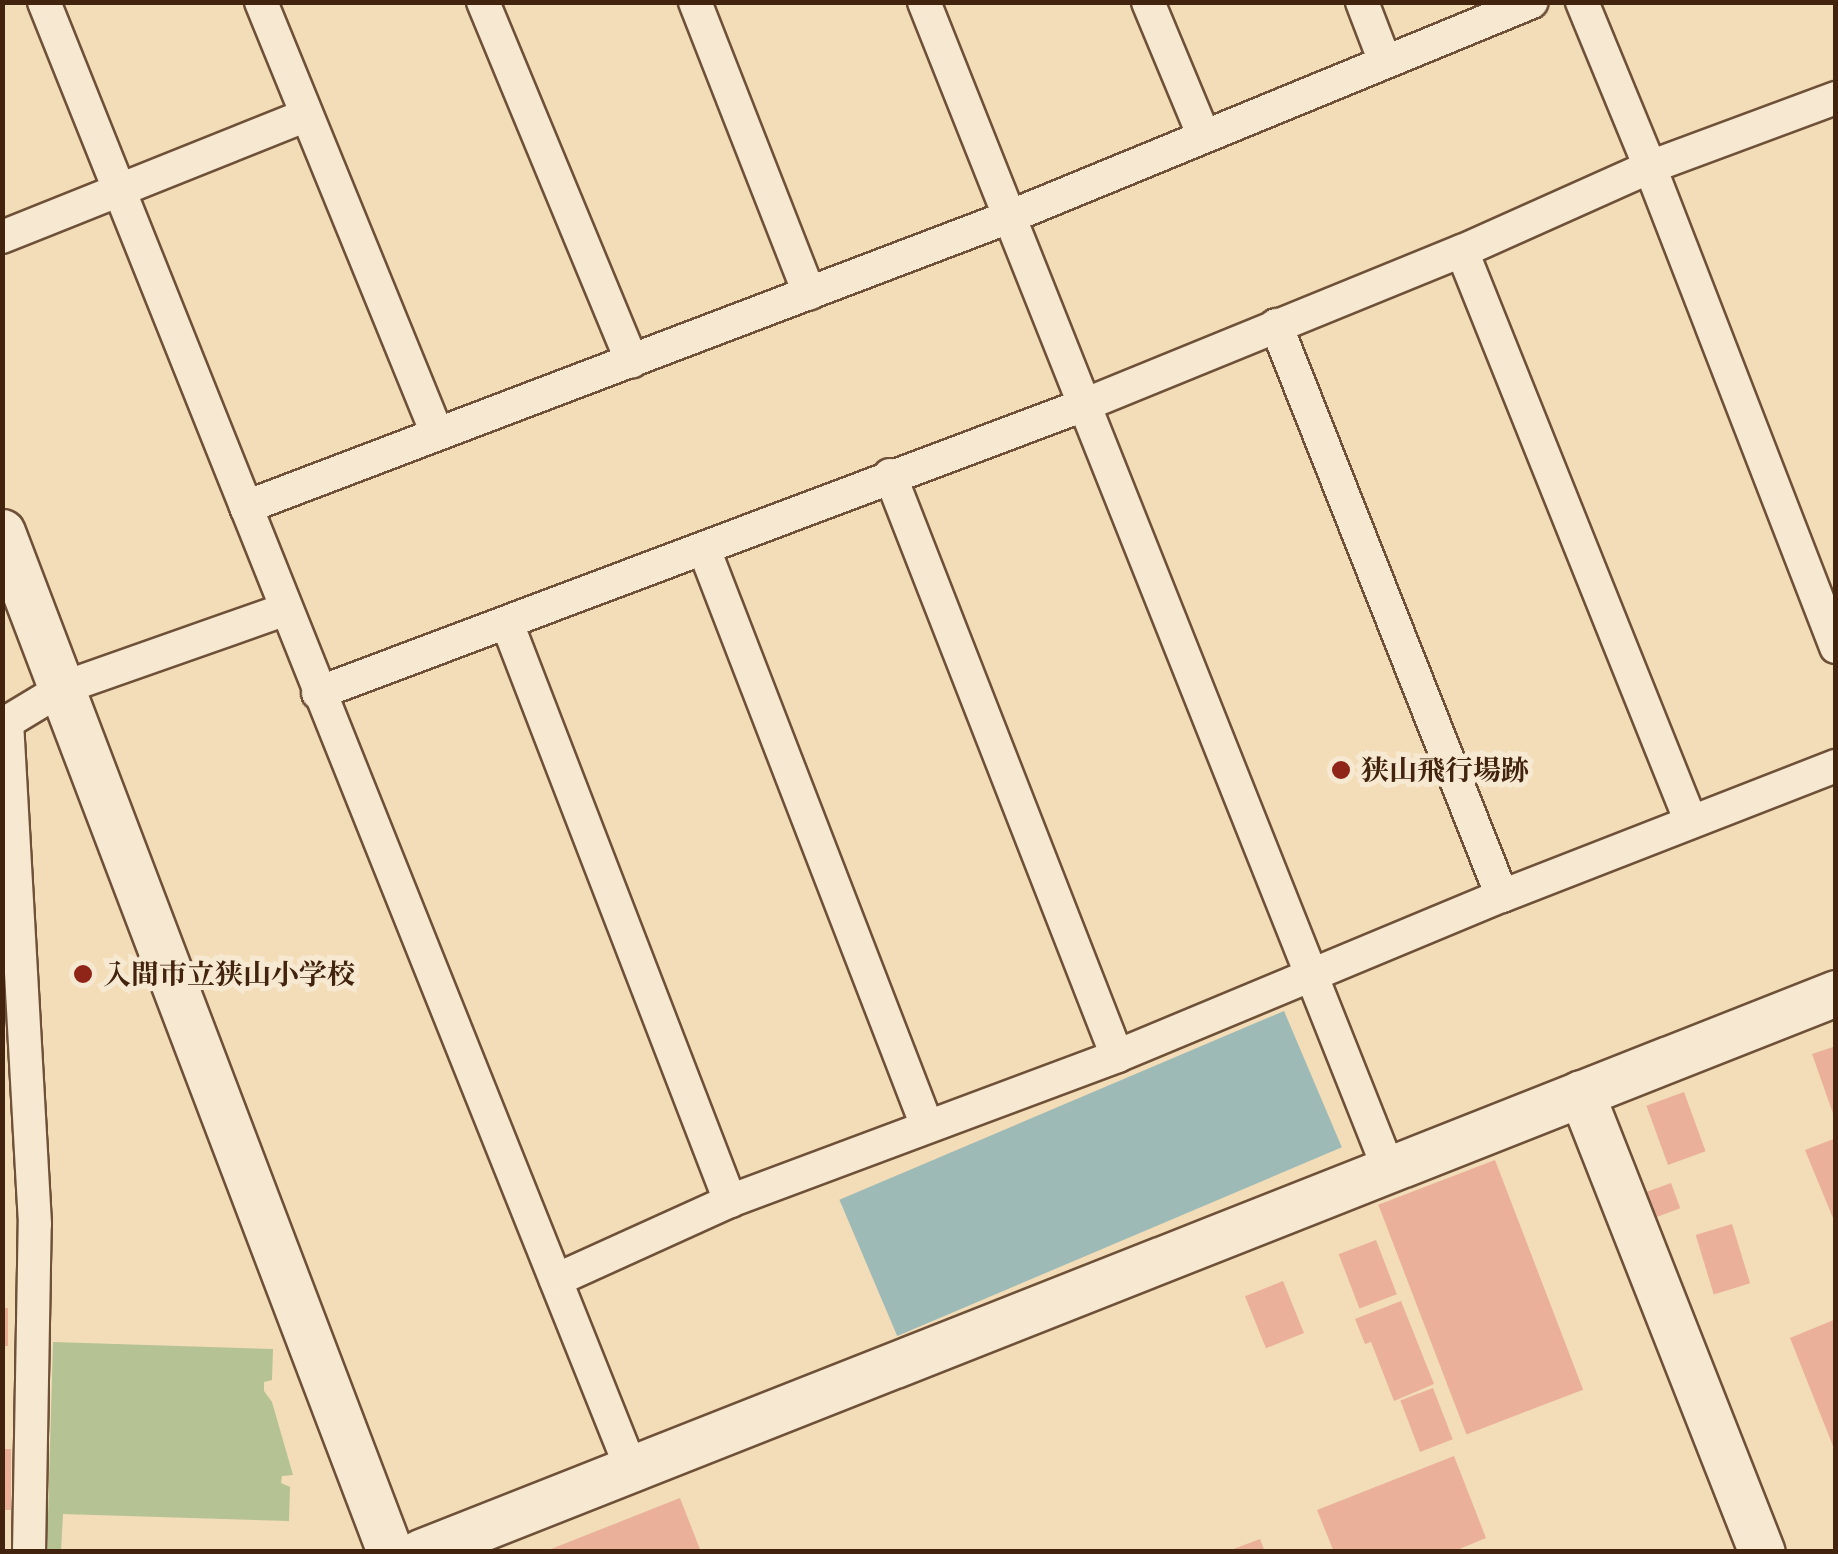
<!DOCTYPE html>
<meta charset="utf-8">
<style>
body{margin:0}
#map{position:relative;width:1838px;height:1554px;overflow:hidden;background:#f3dcb8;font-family:"Libre Caslon Text","Noto Serif JP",serif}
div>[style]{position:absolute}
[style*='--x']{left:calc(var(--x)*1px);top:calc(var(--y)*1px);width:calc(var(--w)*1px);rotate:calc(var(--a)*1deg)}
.green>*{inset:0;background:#b5c293}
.water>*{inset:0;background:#9dbab6;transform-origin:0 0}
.building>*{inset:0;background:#eab09a;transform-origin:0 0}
.roads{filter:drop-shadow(2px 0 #6e5138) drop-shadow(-2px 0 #6e5138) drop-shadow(0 2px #6e5138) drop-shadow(0 -2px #6e5138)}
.street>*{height:32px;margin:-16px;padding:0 16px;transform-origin:16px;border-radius:16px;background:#f7e8d1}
.secondary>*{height:45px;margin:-22.5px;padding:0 22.5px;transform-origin:22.5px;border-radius:22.5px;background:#f7e8d1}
.dots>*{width:28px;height:28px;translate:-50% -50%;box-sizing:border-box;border:5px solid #f7e8d1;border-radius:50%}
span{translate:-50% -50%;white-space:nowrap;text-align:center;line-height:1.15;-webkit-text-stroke:10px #f7e8d1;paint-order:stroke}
.poi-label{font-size:28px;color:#41230e;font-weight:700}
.left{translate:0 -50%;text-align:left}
.frame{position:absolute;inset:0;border:5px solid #41230e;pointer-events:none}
</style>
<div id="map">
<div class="green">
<i style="clip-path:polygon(53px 1342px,273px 1349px,272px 1380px,264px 1382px,264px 1391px,272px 1402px,293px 1475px,282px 1476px,281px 1483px,290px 1487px,289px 1521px,63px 1514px,61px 1551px,47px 1551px)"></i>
</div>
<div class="water">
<i style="left:1284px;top:1011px;width:148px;height:483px;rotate:67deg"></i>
</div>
<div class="building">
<i style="clip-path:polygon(1836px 1046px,1836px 1119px,1835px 1119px,1812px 1054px)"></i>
<i style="left:1684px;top:1092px;width:63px;height:40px;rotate:70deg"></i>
<i style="clip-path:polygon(1836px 1138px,1836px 1223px,1835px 1223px,1805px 1150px)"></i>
<i style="left:1495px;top:1160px;width:246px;height:125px;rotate:69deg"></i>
<i style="left:1671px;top:1183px;width:27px;height:30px;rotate:70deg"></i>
<i style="left:1732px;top:1224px;width:62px;height:38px;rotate:73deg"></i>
<i style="left:1376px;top:1240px;width:58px;height:40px;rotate:69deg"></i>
<i style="left:1283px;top:1281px;width:56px;height:41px;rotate:68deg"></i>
<i style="clip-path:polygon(1401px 1301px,1434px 1384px,1394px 1401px,1371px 1342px,1365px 1344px,1355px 1319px)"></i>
<i style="left:2px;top:1308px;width:6px;height:38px"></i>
<i style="clip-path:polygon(1836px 1319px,1836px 1451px,1835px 1451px,1790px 1338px)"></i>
<i style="left:1433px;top:1388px;width:55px;height:35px;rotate:69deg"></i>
<i style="left:2px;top:1449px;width:9px;height:61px"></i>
<i style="clip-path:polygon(1454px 1456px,1486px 1538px,1452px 1552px,1334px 1552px,1317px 1510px)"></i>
<i style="clip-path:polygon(680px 1498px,701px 1552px,546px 1552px,546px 1551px)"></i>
<i style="clip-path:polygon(1260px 1539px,1265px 1552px,1228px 1552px,1228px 1551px)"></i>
</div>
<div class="roads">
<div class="street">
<i style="--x:44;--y:2;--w:1579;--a:68.18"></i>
<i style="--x:261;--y:2;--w:466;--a:67.8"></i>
<i style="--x:483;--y:2;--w:389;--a:67.5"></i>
<i style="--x:695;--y:2;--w:313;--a:68.6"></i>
<i style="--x:924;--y:2;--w:1257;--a:68.29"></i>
<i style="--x:1148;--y:2;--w:143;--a:67.4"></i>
<i style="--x:1362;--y:2;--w:64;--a:69"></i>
<i style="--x:1582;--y:2;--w:178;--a:67.6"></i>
<i style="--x:1650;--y:167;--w:515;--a:68.82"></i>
<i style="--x:2;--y:237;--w:328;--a:-21.8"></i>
<i style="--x:1462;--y:251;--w:615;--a:68.15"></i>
<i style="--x:1276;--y:325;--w:614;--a:68.41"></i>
<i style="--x:890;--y:475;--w:624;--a:68.66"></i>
<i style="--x:246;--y:507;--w:816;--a:-20.81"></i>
<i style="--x:1009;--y:217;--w:565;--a:-22.35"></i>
<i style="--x:704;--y:549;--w:619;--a:68.87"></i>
<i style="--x:507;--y:623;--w:620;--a:68.9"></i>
<i style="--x:318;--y:693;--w:818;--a:-20.61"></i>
<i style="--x:1084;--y:405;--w:408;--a:-22.2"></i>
<i style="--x:1462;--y:251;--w:206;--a:-24.1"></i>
<i style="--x:1650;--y:167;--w:198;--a:-20.4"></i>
<i style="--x:556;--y:1280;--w:191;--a:-24.4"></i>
<i style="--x:730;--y:1201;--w:413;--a:-20.5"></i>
<i style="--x:1117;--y:1056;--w:417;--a:-22.6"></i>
<i style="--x:1502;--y:896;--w:358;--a:-21.3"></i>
<i style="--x:29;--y:1552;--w:328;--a:-89"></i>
<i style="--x:35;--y:1224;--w:503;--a:-93.19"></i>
<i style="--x:7;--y:722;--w:68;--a:-31.1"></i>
<i style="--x:65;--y:687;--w:234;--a:-19.4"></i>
</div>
<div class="secondary">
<i style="--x:2;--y:532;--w:1091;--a:69.17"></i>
<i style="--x:1581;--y:1093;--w:493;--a:68.5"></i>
<i style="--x:421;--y:1552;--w:1521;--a:-21.56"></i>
</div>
</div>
<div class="dots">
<i style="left:1341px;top:770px;background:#8f2418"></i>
<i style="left:83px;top:974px;background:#8f2418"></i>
</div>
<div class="poi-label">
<span class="left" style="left:1361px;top:770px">狭山飛行場跡</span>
<span class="left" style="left:103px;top:974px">入間市立狭山小学校</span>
</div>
<div class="frame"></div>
</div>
